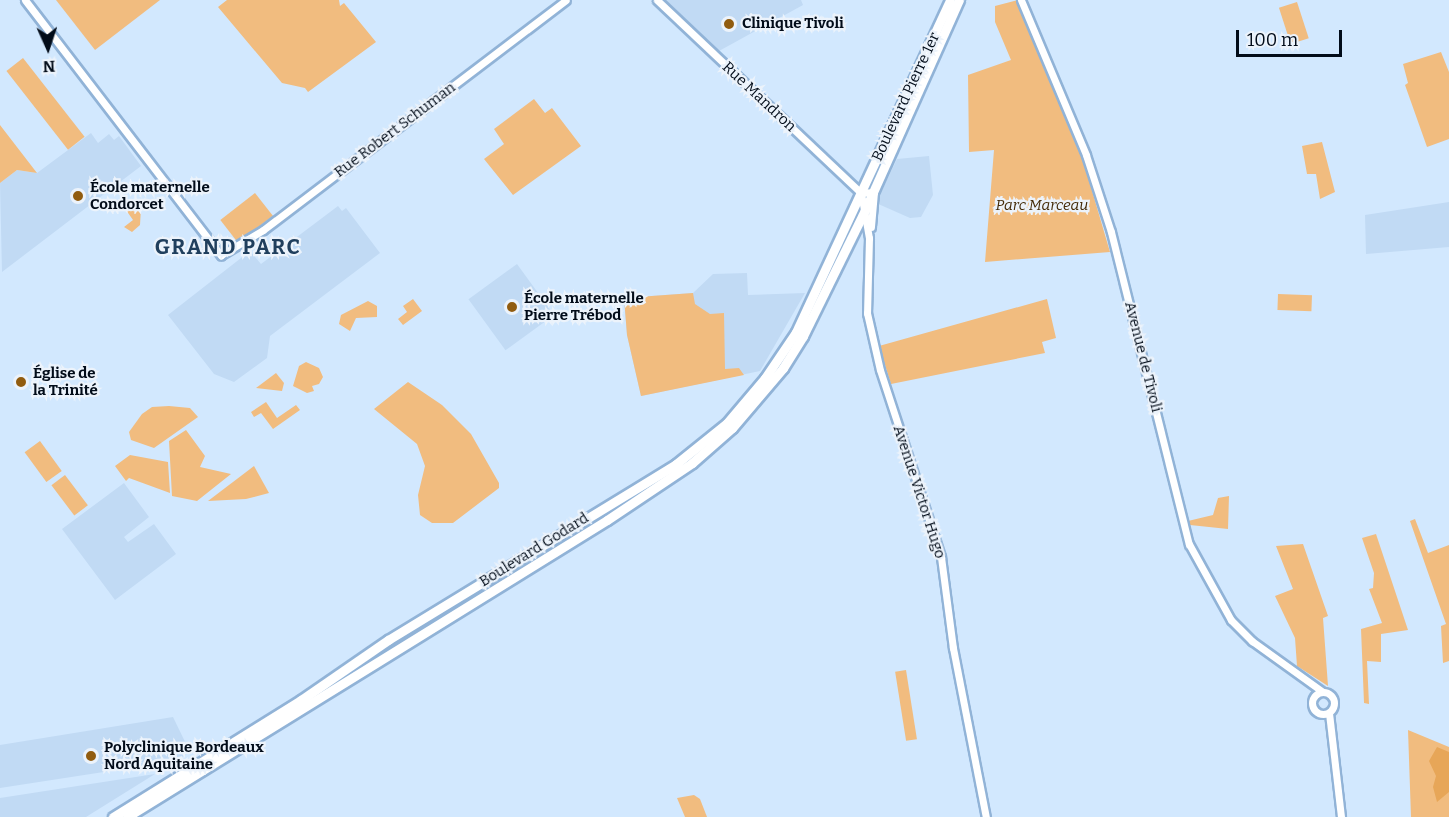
<!DOCTYPE html>
<meta charset="utf-8">
<style>
body{margin:0}
#map{position:relative;width:1449px;height:817px;overflow:hidden;background:#d2e8fe;font-family:Bitter,serif}
div>[style]{position:absolute}
[style*='--x']{left:calc(var(--x)*1px);top:calc(var(--y)*1px);width:calc(var(--w)*1px);rotate:calc(var(--a)*1deg)}
.built>*{inset:0;background:#c1daf4;transform-origin:0 0}
.green>*{inset:0;background:#f1bc7f;transform-origin:0 0}
.forest>*{inset:0;background:#e7a658}
.roads{filter:drop-shadow(2px 0 #91b3d7) drop-shadow(-2px 0 #91b3d7) drop-shadow(0 2px #91b3d7) drop-shadow(0 -2px #91b3d7)}
.tertiary>*{height:7px;margin:-3.5px;padding:0 3.5px;transform-origin:3.5px;border-radius:3.5px;background:#fff}
.tertiary>.ring{margin:-3.5px;padding:0;box-sizing:content-box;background:none;border:7px solid #fff;border-radius:50%}
.primary>*{height:9px;margin:-4.5px;padding:0 4.5px;transform-origin:4.5px;border-radius:4.5px;background:#fff}
.dots>*{width:16px;height:16px;translate:-50% -50%;box-sizing:border-box;border:3px solid #ecf3fb;border-radius:50%}
span{translate:-50% -50%;white-space:nowrap;text-align:center;line-height:1.15;-webkit-text-stroke:4.5px #ecf3fb;paint-order:stroke}
.poi-label{font-size:15px;color:#020c19;font-weight:700}
.left{translate:0 -50%;text-align:left}
.street-label{font-size:15px;color:#020c19}
.park-label{font-size:15px;color:#442b08;font-style:italic}
.district-label{font-size:21px;color:#203f5d;font-weight:700;letter-spacing:1.5px}
.north{position:absolute;left:18px;top:18px;width:60px;height:60px;-webkit-text-stroke:4px #ecf3fb;paint-order:stroke;rotate:177deg;font-size:16px;font-weight:700;line-height:24px;text-align:center;color:#020c19}
.north::after{content:'';display:block;margin:auto;width:21px;height:27px;background:#020c19;clip-path:polygon(50% 0,100% 100%,50% 72%,0 100%)}
.scale{position:absolute;left:1236px;top:30px;width:106px;height:27px;box-sizing:border-box;border:3px solid #020c19;border-top:0;padding-left:8px;font-size:18px;line-height:21px;white-space:nowrap;color:#020c19;-webkit-text-stroke:4px #ecf3fb;paint-order:stroke}
</style>
<div id="map">
<div class="built">
<i style="clip-path:polygon(665px 0,801px 0,803px 5px,719px 51px)"></i>
<i style="clip-path:polygon(91px 133px,98px 143px,109px 134px,114px 140px,119px 136px,141px 166px,2px 272px,0 183px,17px 170px,37px 173px)"></i>
<i style="clip-path:polygon(929px 156px,933px 195px,921px 217px,910px 218px,876px 203px,897px 159px)"></i>
<i style="clip-path:polygon(1449px 202px,1449px 247px,1366px 254px,1365px 215px)"></i>
<i style="clip-path:polygon(338px 206px,342px 211px,346px 208px,380px 253px,270px 336px,267px 358px,234px 382px,214px 374px,168px 315px,250px 251px,261px 264px)"></i>
<i style="left:517px;top:264px;width:63px;height:60px;rotate:54deg"></i>
<i style="clip-path:polygon(747px 273px,748px 295px,805px 293px,760px 371px,641px 396px,627px 335px,624px 298px,693px 293px,713px 274px)"></i>
<i style="clip-path:polygon(124px 483px,149px 517px,124px 537px,128px 542px,154px 524px,176px 554px,115px 600px,62px 529px)"></i>
<i style="clip-path:polygon(173px 717px,190px 752px,175px 761px,0 788px,0 745px)"></i>
<i style="clip-path:polygon(155px 774px,86px 817px,0 817px,0 798px)"></i>
</div>
<div class="green">
<i style="clip-path:polygon(56px 0,160px 0,95px 50px)"></i>
<i style="clip-path:polygon(227px 0,339px 0,340px 6px,344px 3px,376px 42px,308px 92px,305px 88px,282px 83px,218px 7px)"></i>
<i style="clip-path:polygon(1018px 0,1083px 160px,1110px 252px,985px 262px,994px 150px,969px 152px,968px 75px,1011px 60px,995px 22px,995px 6px)"></i>
<i style="left:1297px;top:2px;width:38px;height:19px;rotate:72deg"></i>
<i style="clip-path:polygon(1441px 52px,1449px 72px,1449px 139px,1427px 147px,1405px 85px,1408px 83px,1403px 64px)"></i>
<i style="left:23px;top:58px;width:100px;height:21px;rotate:52deg"></i>
<i style="clip-path:polygon(534px 99px,545px 113px,552px 108px,581px 146px,513px 195px,484px 159px,504px 144px,494px 129px)"></i>
<i style="clip-path:polygon(0 125px,37px 173px,17px 170px,0 183px)"></i>
<i style="clip-path:polygon(1322px 142px,1335px 192px,1320px 199px,1316px 174px,1307px 174px,1302px 146px)"></i>
<i style="left:255px;top:193px;width:29px;height:44px;rotate:52deg"></i>
<i style="clip-path:polygon(134px 204px,141px 208px,140px 225px,132px 232px,124px 227px,133px 220px,126px 210px)"></i>
<i style="clip-path:polygon(693px 293px,695px 304px,710px 314px,724px 313px,725px 369px,739px 368px,744px 375px,641px 396px,627px 335px,624px 298px)"></i>
<i style="left:1278px;top:294px;width:34px;height:16px;rotate:2deg"></i>
<i style="clip-path:polygon(413px 299px,422px 311px,403px 325px,398px 319px,407px 312px,403px 306px)"></i>
<i style="clip-path:polygon(1047px 299px,1056px 338px,1042px 342px,1045px 353px,891px 384px,879px 346px)"></i>
<i style="clip-path:polygon(368px 301px,377px 306px,377px 317px,356px 318px,350px 331px,339px 324px,341px 315px)"></i>
<i style="clip-path:polygon(306px 362px,319px 368px,323px 377px,319px 384px,312px 386px,314px 391px,307px 393px,293px 386px,299px 366px)"></i>
<i style="clip-path:polygon(276px 373px,284px 383px,282px 391px,256px 388px)"></i>
<i style="clip-path:polygon(408px 382px,442px 405px,471px 434px,499px 483px,499px 488px,453px 523px,432px 523px,420px 515px,418px 495px,425px 466px,417px 444px,374px 409px)"></i>
<i style="clip-path:polygon(266px 402px,277px 418px,296px 405px,300px 410px,273px 429px,261px 413px,254px 417px,251px 412px)"></i>
<i style="clip-path:polygon(169px 406px,190px 408px,198px 417px,154px 448px,131px 440px,129px 432px,142px 414px,152px 407px)"></i>
<i style="clip-path:polygon(186px 430px,205px 456px,200px 467px,231px 474px,197px 501px,172px 496px,169px 441px)"></i>
<i style="left:40px;top:441px;width:37px;height:19px;rotate:54deg"></i>
<i style="clip-path:polygon(130px 455px,168px 462px,170px 493px,129px 478px,126px 481px,115px 466px)"></i>
<i style="clip-path:polygon(254px 466px,269px 493px,246px 499px,208px 501px)"></i>
<i style="left:65px;top:475px;width:38px;height:17px;rotate:53deg"></i>
<i style="clip-path:polygon(1229px 496px,1228px 529px,1190px 525px,1188px 521px,1213px 515px,1218px 498px)"></i>
<i style="clip-path:polygon(1415px 519px,1428px 553px,1449px 545px,1449px 661px,1443px 663px,1441px 626px,1446px 624px,1410px 521px)"></i>
<i style="clip-path:polygon(1376px 534px,1408px 630px,1381px 634px,1381px 662px,1367px 661px,1369px 704px,1364px 703px,1361px 629px,1382px 623px,1369px 589px,1373px 588px,1374px 573px,1362px 538px)"></i>
<i style="clip-path:polygon(1303px 544px,1328px 616px,1323px 618px,1328px 686px,1297px 666px,1295px 638px,1275px 596px,1293px 589px,1276px 546px)"></i>
<i style="left:906px;top:670px;width:70px;height:11px;rotate:81deg"></i>
<i style="clip-path:polygon(1408px 730px,1449px 747px,1449px 817px,1411px 817px)"></i>
<i style="clip-path:polygon(694px 795px,700px 799px,707px 817px,685px 817px,677px 798px)"></i>
</div>
<div class="forest">
<i style="clip-path:polygon(1437px 747px,1449px 752px,1449px 792px,1437px 802px,1433px 787px,1436px 776px,1429px 761px)"></i>
</div>
<div class="roads">
<div class="tertiary">
<i style="--x:25;--y:0;--w:322;--a:52.5"></i>
<i style="--x:221;--y:255;--w:49;--a:-30.8"></i>
<i style="--x:263;--y:230;--w:380;--a:-37.2"></i>
<i style="--x:657;--y:0;--w:281;--a:43.4"></i>
<i style="--x:1021;--y:0;--w:168;--a:67.2"></i>
<i style="--x:1086;--y:155;--w:81;--a:72"></i>
<i style="--x:1111;--y:232;--w:322;--a:76"></i>
<i style="--x:1189;--y:544;--w:87;--a:61.1"></i>
<i style="--x:1231;--y:620;--w:30;--a:45"></i>
<i style="--x:1252;--y:641;--w:87;--a:35.7"></i>
<i style="--x:861;--y:193;--w:46;--a:79.9"></i>
<i style="--x:869;--y:238;--w:75;--a:91.5"></i>
<i style="--x:867;--y:313;--w:58;--a:77.2"></i>
<i style="--x:880;--y:370;--w:197;--a:71.9"></i>
<i style="--x:941;--y:557;--w:92;--a:82.5"></i>
<i style="--x:953;--y:648;--w:172;--a:79"></i>
<i style="--x:861;--y:193;--w:13;--a:-4"></i>
<i style="--x:874;--y:192;--w:35;--a:95"></i>
<i class="ring" style="left:1312px;top:692px;width:15px;height:15px"></i>
<i style="--x:1329;--y:713;--w:105;--a:83.4"></i>
</div>
<div class="primary">
<i style="--x:113;--y:817;--w:221;--a:-31.9"></i>
<i style="--x:301;--y:700;--w:106;--a:-34.6"></i>
<i style="--x:388;--y:640;--w:338;--a:-31.4"></i>
<i style="--x:676;--y:464;--w:65;--a:-38.8"></i>
<i style="--x:727;--y:423;--w:59;--a:-49.8"></i>
<i style="--x:765;--y:378;--w:55;--a:-56"></i>
<i style="--x:796;--y:332;--w:366;--a:-65.1"></i>
<i style="--x:127;--y:817;--w:564;--a:-31.75"></i>
<i style="--x:607;--y:520;--w:102;--a:-33.8"></i>
<i style="--x:692;--y:463;--w:53;--a:-41.2"></i>
<i style="--x:732;--y:428;--w:79;--a:-49.6"></i>
<i style="--x:783;--y:368;--w:38;--a:-58"></i>
<i style="--x:803;--y:336;--w:140;--a:-63.8"></i>
<i style="--x:865;--y:210;--w:230;--a:-65.9"></i>
</div>
</div>
<div class="dots">
<i style="left:729px;top:24px;background:#915c0f"></i>
<i style="left:78px;top:196px;background:#915c0f"></i>
<i style="left:512px;top:307px;background:#915c0f"></i>
<i style="left:21px;top:382px;background:#915c0f"></i>
<i style="left:91px;top:756px;background:#915c0f"></i>
</div>
<div class="poi-label">
<span class="left" style="left:742px;top:24px">Clinique Tivoli</span>
<span class="left" style="left:90px;top:196px">École maternelle<br>Condorcet</span>
<span class="left" style="left:524px;top:307px">École maternelle<br>Pierre Trébod</span>
<span class="left" style="left:33px;top:382px">Église de<br>la Trinité</span>
<span class="left" style="left:104px;top:756px">Polyclinique Bordeaux<br>Nord Aquitaine</span>
</div>
<div class="street-label">
<span style="left:759px;top:97px;rotate:43deg">Rue Mandron</span>
<span style="left:906px;top:97px;rotate:-65deg">Boulevard Pierre 1er</span>
<span style="left:395px;top:130px;rotate:-37deg">Rue Robert Schuman</span>
<span style="left:1143px;top:357px;rotate:76deg">Avenue de Tivoli</span>
<span style="left:919px;top:492px;rotate:72deg">Avenue Victor Hugo</span>
<span style="left:534px;top:550px;rotate:-32deg">Boulevard Godard</span>
</div>
<div class="park-label">
<span style="left:1042px;top:206px">Parc Marceau</span>
</div>
<div class="district-label">
<span style="left:228px;top:247px">GRAND PARC</span>
</div>
<div class="north">N</div>
<div class="scale">100 m</div>
</div>
